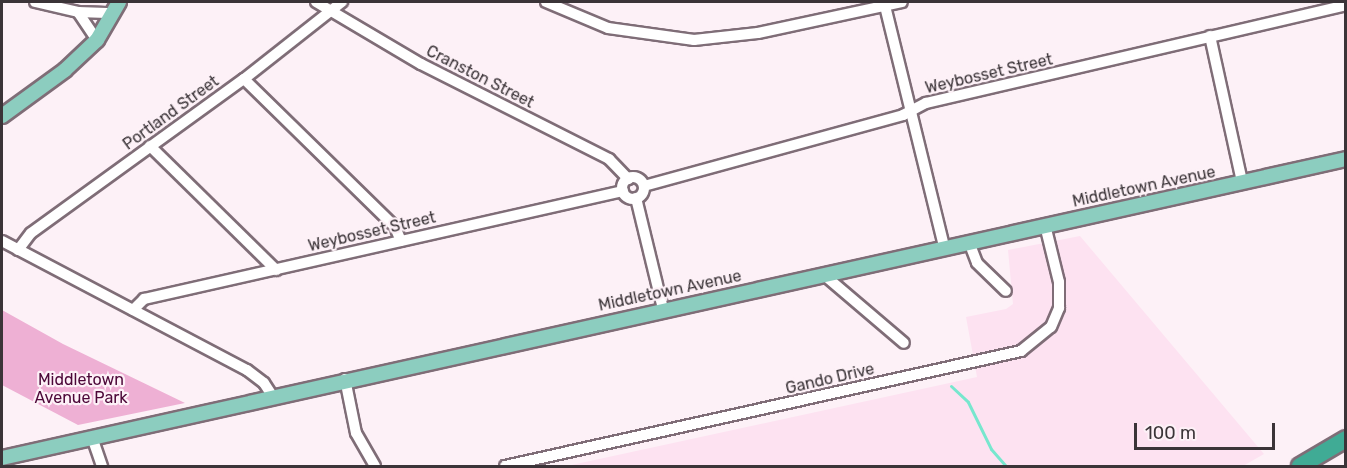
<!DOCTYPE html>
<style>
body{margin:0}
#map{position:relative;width:1347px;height:468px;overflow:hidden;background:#fdf1f7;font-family:Rubik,sans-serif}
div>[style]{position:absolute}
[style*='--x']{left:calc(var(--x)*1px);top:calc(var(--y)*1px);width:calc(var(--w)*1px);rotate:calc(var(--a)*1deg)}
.built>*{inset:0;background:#fde2f1}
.green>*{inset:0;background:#eeb0d4}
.stream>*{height:3px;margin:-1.5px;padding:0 1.5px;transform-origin:1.5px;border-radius:1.5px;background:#77e7ce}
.roads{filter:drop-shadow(2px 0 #7f6d77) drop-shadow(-2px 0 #7f6d77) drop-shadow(0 2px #7f6d77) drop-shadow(0 -2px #7f6d77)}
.minor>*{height:10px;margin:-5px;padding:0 5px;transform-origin:5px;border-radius:5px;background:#fff}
.minor>.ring{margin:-5px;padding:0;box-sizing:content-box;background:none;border:10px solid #fff;border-radius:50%}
.major>*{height:14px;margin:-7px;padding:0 7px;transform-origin:7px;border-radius:7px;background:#8ccdbf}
.highway>*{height:16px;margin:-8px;padding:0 8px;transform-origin:8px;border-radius:8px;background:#40ab95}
span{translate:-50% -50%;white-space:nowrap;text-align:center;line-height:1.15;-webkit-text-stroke:4.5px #fdf1f7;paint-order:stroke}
.street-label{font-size:16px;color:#3b3438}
.park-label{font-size:16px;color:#4c0738}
.frame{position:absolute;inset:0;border:3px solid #3b3438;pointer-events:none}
.scale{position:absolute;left:1134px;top:423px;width:141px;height:27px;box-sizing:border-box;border:3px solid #3b3438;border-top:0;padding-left:8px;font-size:18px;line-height:21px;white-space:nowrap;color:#3b3438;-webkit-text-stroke:4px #fdf1f7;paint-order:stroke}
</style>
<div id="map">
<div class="built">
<i style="clip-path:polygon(1080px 236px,1264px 454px,1243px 466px,567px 466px,977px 377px,966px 317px,1006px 309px,1013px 304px,1008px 250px)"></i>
</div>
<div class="green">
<i style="clip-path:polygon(2px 310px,63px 344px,185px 403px,78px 425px,2px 385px)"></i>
</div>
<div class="stream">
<i style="--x:951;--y:386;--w:23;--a:43"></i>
<i style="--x:968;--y:402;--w:52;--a:63.9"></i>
<i style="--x:991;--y:449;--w:23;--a:49"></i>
</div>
<div class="roads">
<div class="minor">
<i style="--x:35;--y:2;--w:44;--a:13.1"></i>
<i style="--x:78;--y:12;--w:36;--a:2"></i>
<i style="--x:316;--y:2;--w:122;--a:30.6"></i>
<i style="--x:421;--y:64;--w:211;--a:26.8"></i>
<i style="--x:609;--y:159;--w:28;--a:46"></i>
<i style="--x:546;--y:2;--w:67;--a:22.8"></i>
<i style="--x:608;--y:28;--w:87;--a:7.9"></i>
<i style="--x:694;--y:40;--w:64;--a:-6.2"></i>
<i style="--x:758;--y:33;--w:147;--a:-12.1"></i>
<i style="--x:885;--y:6;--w:248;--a:76.2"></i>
<i style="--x:78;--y:12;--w:34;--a:56"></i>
<i style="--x:1210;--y:36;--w:149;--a:77.6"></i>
<i style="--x:244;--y:79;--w:211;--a:44.4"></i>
<i style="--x:395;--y:227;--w:15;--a:67"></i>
<i style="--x:150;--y:146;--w:177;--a:44.5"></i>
<i class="ring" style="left:622px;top:177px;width:12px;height:12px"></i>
<i style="--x:644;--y:186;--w:269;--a:-15.3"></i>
<i style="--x:903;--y:115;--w:26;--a:-28"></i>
<i style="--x:926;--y:103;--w:431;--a:-13.1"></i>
<i style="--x:636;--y:198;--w:114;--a:76.3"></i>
<i style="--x:2;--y:241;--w:277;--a:27.8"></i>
<i style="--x:247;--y:370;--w:21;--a:37"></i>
<i style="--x:264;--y:383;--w:17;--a:57"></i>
<i style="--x:969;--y:242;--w:22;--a:69"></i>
<i style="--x:977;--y:263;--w:40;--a:44"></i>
<i style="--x:18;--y:250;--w:21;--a:-53"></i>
<i style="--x:31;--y:233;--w:263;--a:-35.9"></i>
<i style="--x:244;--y:79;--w:125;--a:-38.2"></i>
<i style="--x:823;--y:274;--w:106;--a:40.4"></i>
<i style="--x:133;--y:310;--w:16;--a:-45"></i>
<i style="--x:144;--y:299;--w:491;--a:-12.7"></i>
<i style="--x:345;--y:379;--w:55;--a:78.5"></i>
<i style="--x:356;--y:433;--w:38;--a:60"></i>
<i style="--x:92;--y:437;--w:31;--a:71"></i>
<i style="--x:505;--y:466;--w:529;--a:-12.56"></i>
<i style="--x:1021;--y:351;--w:38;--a:-39"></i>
<i style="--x:1051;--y:327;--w:21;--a:-67"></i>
<i style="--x:1059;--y:308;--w:26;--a:-90"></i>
<i style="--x:1059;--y:282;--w:59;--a:-103.8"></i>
</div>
<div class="major">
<i style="--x:2;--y:116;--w:78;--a:-36.1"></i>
<i style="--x:65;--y:70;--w:44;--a:-43.2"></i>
<i style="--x:97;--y:40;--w:44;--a:-59.9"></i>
<i style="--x:2;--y:458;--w:1377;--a:-12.54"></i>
</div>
<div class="highway">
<i style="--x:1300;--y:466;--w:53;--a:-30.4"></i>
</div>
</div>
<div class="street-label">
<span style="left:989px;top:74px;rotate:-13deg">Weybosset Street</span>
<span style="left:480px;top:77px;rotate:27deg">Cranston Street</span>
<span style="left:171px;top:113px;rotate:-36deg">Portland Street</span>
<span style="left:1144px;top:187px;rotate:-12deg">Middletown Avenue</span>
<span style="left:372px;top:232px;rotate:-13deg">Weybosset Street</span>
<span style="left:670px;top:291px;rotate:-12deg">Middletown Avenue</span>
<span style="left:830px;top:379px;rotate:-13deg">Gando Drive</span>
</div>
<div class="park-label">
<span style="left:81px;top:389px">Middletown<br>Avenue Park</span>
</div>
<div class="frame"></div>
<div class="scale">100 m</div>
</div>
